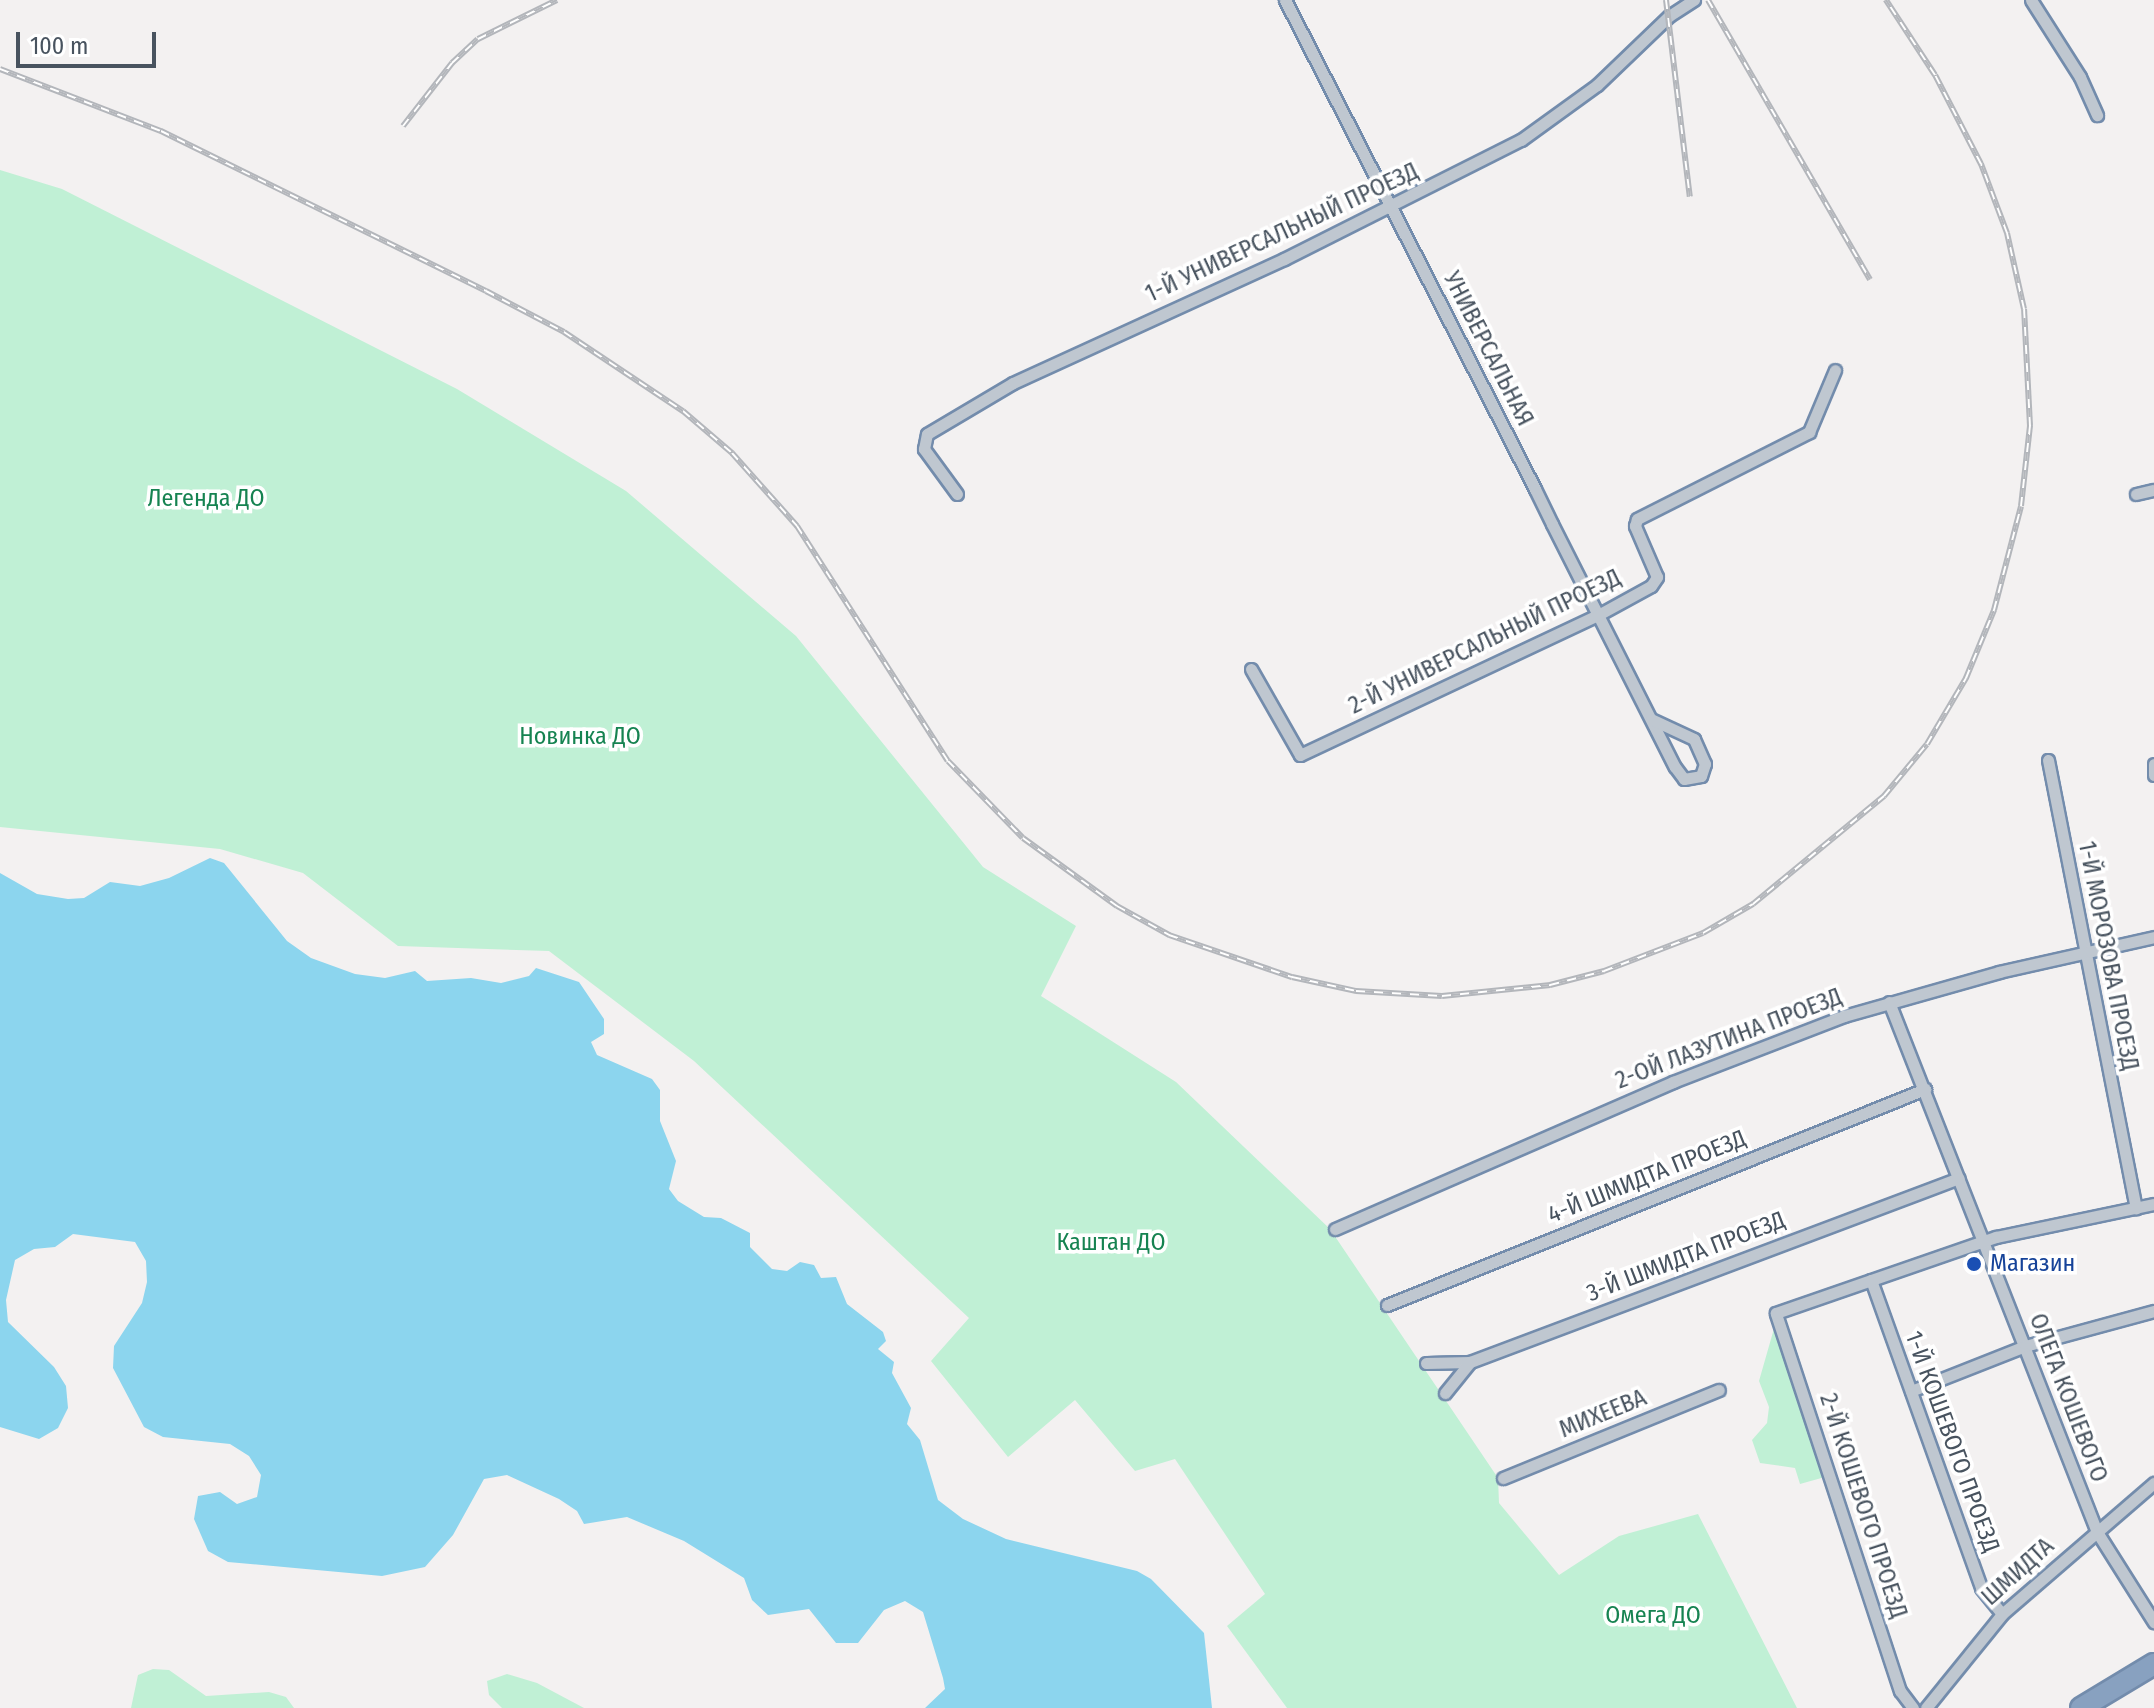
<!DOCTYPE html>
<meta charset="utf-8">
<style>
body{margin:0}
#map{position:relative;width:2154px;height:1708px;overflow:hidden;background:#f3f1f1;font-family:"Fira Sans Condensed",sans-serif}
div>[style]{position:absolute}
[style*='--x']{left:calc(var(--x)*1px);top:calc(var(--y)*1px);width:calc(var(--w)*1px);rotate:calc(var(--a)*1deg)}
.green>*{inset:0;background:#c0f0d5}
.water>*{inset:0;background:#8cd5ee}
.roads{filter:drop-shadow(2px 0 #738cac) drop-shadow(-2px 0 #738cac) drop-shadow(0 2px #738cac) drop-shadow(0 -2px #738cac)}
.street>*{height:11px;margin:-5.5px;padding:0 5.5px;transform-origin:5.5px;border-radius:5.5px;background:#bfc7d0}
.highway>*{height:20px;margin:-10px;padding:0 10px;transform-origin:10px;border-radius:10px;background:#88a1c0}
.rail>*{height:6px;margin-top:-3px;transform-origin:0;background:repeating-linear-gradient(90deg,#fff 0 9px,#b3b6bb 0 18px);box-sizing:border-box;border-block:2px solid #b3b6bb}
.dots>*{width:22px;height:22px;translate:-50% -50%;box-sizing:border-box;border:4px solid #fff;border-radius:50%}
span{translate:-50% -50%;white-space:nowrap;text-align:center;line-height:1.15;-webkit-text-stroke:7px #fff;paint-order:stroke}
.street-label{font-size:24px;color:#48535f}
.park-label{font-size:24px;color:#168351}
.transit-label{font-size:24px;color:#164399}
.left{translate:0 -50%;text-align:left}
.scale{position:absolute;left:16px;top:32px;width:140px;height:36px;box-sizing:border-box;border:4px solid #48535f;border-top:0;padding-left:10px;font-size:24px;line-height:28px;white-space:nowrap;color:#48535f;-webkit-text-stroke:6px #fff;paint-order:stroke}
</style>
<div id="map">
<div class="green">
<i style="clip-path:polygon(0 170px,62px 189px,457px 389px,626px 491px,796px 636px,983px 867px,1076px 926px,1041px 996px,1176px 1082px,1330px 1229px,1498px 1478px,1499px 1503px,1559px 1575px,1619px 1536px,1698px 1514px,1797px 1708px,1287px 1708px,1227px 1626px,1265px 1594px,1175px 1459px,1135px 1471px,1075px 1400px,1008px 1457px,931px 1361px,969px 1318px,694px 1061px,549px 951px,398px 946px,303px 873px,220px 849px,0 827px)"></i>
<i style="clip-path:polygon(1775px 1325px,1825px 1477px,1800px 1484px,1795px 1468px,1760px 1463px,1752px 1440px,1767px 1423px,1769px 1407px,1759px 1381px)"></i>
<i style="clip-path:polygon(153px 1669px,169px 1670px,206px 1696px,269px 1692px,286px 1697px,294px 1708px,131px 1708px,138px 1675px)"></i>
<i style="clip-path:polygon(507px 1674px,537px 1683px,584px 1708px,502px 1708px,489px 1695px,487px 1681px)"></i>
</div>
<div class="water">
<i style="clip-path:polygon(210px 858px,224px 863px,287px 941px,311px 958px,355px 974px,385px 978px,415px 971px,427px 981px,471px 978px,501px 983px,529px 976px,536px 968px,579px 982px,604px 1019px,604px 1034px,591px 1042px,597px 1055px,652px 1079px,660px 1090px,660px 1121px,676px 1161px,669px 1189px,678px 1201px,704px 1217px,721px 1218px,750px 1233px,750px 1247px,772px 1269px,787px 1271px,800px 1262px,814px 1265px,821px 1278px,836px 1277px,847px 1304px,883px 1332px,886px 1341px,878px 1349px,894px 1362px,892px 1373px,911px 1408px,907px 1424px,920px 1440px,938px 1500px,963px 1519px,1006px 1539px,1137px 1571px,1151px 1579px,1204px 1633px,1212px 1708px,925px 1708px,945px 1689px,943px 1678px,923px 1612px,905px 1601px,884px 1610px,858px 1643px,836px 1643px,809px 1609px,768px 1615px,752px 1600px,744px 1578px,684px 1541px,627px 1517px,584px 1524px,577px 1511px,559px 1499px,507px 1475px,484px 1479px,453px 1535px,425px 1567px,382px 1576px,228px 1562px,208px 1551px,194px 1519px,198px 1496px,220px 1492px,237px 1504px,257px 1497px,261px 1475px,249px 1456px,230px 1444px,163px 1437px,144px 1427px,113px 1368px,114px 1346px,142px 1303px,147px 1282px,146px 1261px,135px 1242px,73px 1234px,55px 1247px,34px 1249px,15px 1260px,6px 1300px,8px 1322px,54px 1367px,66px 1386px,68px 1408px,58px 1428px,39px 1439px,0 1427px,0 873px,37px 894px,68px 899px,84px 898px,110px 882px,140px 886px,169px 878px)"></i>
</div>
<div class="roads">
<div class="street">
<i style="--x:1285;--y:0;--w:549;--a:62.92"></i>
<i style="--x:1535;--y:489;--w:39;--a:64"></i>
<i style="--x:1552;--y:524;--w:272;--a:63.2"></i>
<i style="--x:1675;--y:767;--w:15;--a:53"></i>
<i style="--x:1684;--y:779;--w:17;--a:-10"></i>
<i style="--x:1701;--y:776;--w:13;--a:-72"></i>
<i style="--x:1705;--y:764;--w:27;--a:-114"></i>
<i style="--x:1694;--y:739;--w:47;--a:-155.1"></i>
<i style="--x:2031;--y:0;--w:91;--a:57.5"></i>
<i style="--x:2080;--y:77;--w:42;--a:65.9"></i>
<i style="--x:957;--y:494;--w:56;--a:-126.3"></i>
<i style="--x:924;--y:449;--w:15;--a:-79"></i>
<i style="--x:927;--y:434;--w:100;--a:-30.7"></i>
<i style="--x:1013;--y:383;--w:298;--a:-24.6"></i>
<i style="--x:1284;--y:259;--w:265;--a:-26.7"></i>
<i style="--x:1521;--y:140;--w:94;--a:-35.9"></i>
<i style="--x:1597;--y:85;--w:100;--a:-43.8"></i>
<i style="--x:1669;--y:16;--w:30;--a:-33"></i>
<i style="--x:2136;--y:494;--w:18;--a:-13"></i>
<i style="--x:1251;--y:669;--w:99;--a:60.3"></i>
<i style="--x:1300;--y:755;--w:329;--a:-25.2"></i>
<i style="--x:1598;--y:615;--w:60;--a:-28.7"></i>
<i style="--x:1651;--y:586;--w:11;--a:-56"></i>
<i style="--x:1657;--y:577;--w:56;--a:-113.3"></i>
<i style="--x:1635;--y:526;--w:7;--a:-74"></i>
<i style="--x:1637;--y:519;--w:193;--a:-26.8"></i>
<i style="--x:1809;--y:432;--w:67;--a:-67.2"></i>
<i style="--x:2048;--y:760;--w:457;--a:78.9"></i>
<i style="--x:2154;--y:764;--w:11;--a:90"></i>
<i style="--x:1889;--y:1002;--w:569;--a:68.57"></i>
<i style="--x:2097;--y:1532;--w:107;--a:57.7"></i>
<i style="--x:1335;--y:1229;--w:369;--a:-23.5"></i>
<i style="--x:1673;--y:1082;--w:183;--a:-21.1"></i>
<i style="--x:1844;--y:1016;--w:161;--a:-15.8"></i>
<i style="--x:1999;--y:972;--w:159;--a:-12.7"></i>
<i style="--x:1871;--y:1280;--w:327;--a:70.3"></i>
<i style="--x:1981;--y:1588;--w:33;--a:51"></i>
<i style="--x:1387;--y:1305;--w:580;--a:-21.87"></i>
<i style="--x:1426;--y:1363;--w:44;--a:-1.3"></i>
<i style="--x:1470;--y:1362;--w:522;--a:-20.62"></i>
<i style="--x:1911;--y:1391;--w:123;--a:-21.5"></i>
<i style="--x:2025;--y:1346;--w:134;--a:-15.2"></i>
<i style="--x:1445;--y:1393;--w:40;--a:-51"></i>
<i style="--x:1503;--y:1478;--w:233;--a:-22.2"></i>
<i style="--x:1913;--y:1708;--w:21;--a:-127"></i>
<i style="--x:1900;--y:1691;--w:398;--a:-108.2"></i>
<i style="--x:1776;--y:1313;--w:233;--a:-19.1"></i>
<i style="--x:1996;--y:1237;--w:161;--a:-11.8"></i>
<i style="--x:1926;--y:1708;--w:121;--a:-51"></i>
<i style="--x:2002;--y:1614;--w:201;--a:-40.8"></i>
</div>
<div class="highway">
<i style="--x:2081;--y:1708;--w:85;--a:-31.1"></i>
</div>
</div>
<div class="rail">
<i style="--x:1666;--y:0;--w:198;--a:83.1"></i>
<i style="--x:1708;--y:0;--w:323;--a:59.9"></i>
<i style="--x:0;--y:69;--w:173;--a:21.1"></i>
<i style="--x:161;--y:131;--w:362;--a:26.2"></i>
<i style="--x:486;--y:291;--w:88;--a:27.7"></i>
<i style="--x:564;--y:332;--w:143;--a:33.6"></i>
<i style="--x:683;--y:411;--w:65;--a:40.6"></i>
<i style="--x:732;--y:453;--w:98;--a:48.3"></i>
<i style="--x:797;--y:526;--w:279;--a:57.3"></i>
<i style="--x:948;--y:761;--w:107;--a:45.8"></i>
<i style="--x:1023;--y:838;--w:116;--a:35.9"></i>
<i style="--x:1117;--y:906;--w:60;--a:29.1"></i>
<i style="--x:1169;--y:935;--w:130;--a:18.9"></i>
<i style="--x:1292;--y:977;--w:66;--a:12.3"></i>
<i style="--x:1356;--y:991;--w:86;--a:3.3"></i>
<i style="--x:1442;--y:996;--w:109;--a:-5.8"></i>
<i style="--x:1550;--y:985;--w:56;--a:-14.5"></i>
<i style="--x:1604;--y:971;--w:106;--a:-21"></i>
<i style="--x:1703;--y:933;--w:58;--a:-30.1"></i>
<i style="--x:1753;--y:904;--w:170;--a:-39.5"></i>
<i style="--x:1884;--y:796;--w:67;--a:-50.4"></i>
<i style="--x:1927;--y:744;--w:77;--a:-59.4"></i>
<i style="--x:1966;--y:678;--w:74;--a:-67.6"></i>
<i style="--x:1994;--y:610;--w:107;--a:-75.4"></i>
<i style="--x:2021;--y:506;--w:81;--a:-83.6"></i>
<i style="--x:2030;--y:426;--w:117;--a:-92.9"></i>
<i style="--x:2024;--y:309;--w:78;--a:-102.6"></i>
<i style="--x:2007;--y:233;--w:74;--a:-110.6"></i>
<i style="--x:1981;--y:164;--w:100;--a:-117.3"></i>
<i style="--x:1935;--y:75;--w:90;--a:-123.2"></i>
<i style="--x:403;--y:126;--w:80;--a:-52.1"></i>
<i style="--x:452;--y:63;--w:35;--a:-43"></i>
<i style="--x:478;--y:39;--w:88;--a:-26.3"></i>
</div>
<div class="dots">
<i style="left:1974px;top:1264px;background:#1a4fb4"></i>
</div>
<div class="street-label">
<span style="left:1282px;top:233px;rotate:-25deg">1-Й УНИВЕРСАЛЬНЫЙ ПРОЕЗД</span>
<span style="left:1488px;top:349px;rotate:63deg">УНИВЕРСАЛЬНАЯ</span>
<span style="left:1485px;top:642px;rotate:-26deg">2-Й УНИВЕРСАЛЬНЫЙ ПРОЕЗД</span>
<span style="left:2108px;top:956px;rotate:79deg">1-Й МОРОЗОВА ПРОЕЗД</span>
<span style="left:1729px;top:1039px;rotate:-21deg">2-ОЙ ЛАЗУТИНА ПРОЕЗД</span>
<span style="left:1647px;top:1177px;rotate:-22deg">4-Й ШМИДТА ПРОЕЗД</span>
<span style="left:1686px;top:1257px;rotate:-21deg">3-Й ШМИДТА ПРОЕЗД</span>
<span style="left:2068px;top:1398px;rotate:69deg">ОЛЕГА КОШЕВОГО</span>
<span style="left:1603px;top:1414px;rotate:-22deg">МИХЕЕВА</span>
<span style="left:1952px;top:1442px;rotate:70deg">1-Й КОШЕВОГО ПРОЕЗД</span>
<span style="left:1863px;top:1506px;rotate:72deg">2-Й КОШЕВОГО ПРОЕЗД</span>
<span style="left:2018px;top:1572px;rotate:-42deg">ШМИДТА</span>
</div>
<div class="park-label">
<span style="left:206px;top:499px">Легенда ДО</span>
<span style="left:580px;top:737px">Новинка ДО</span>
<span style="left:1111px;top:1243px">Каштан ДО</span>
<span style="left:1653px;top:1616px">Омега ДО</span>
</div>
<div class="transit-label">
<span class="left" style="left:1990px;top:1264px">Магазин</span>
</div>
<div class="scale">100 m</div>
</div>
